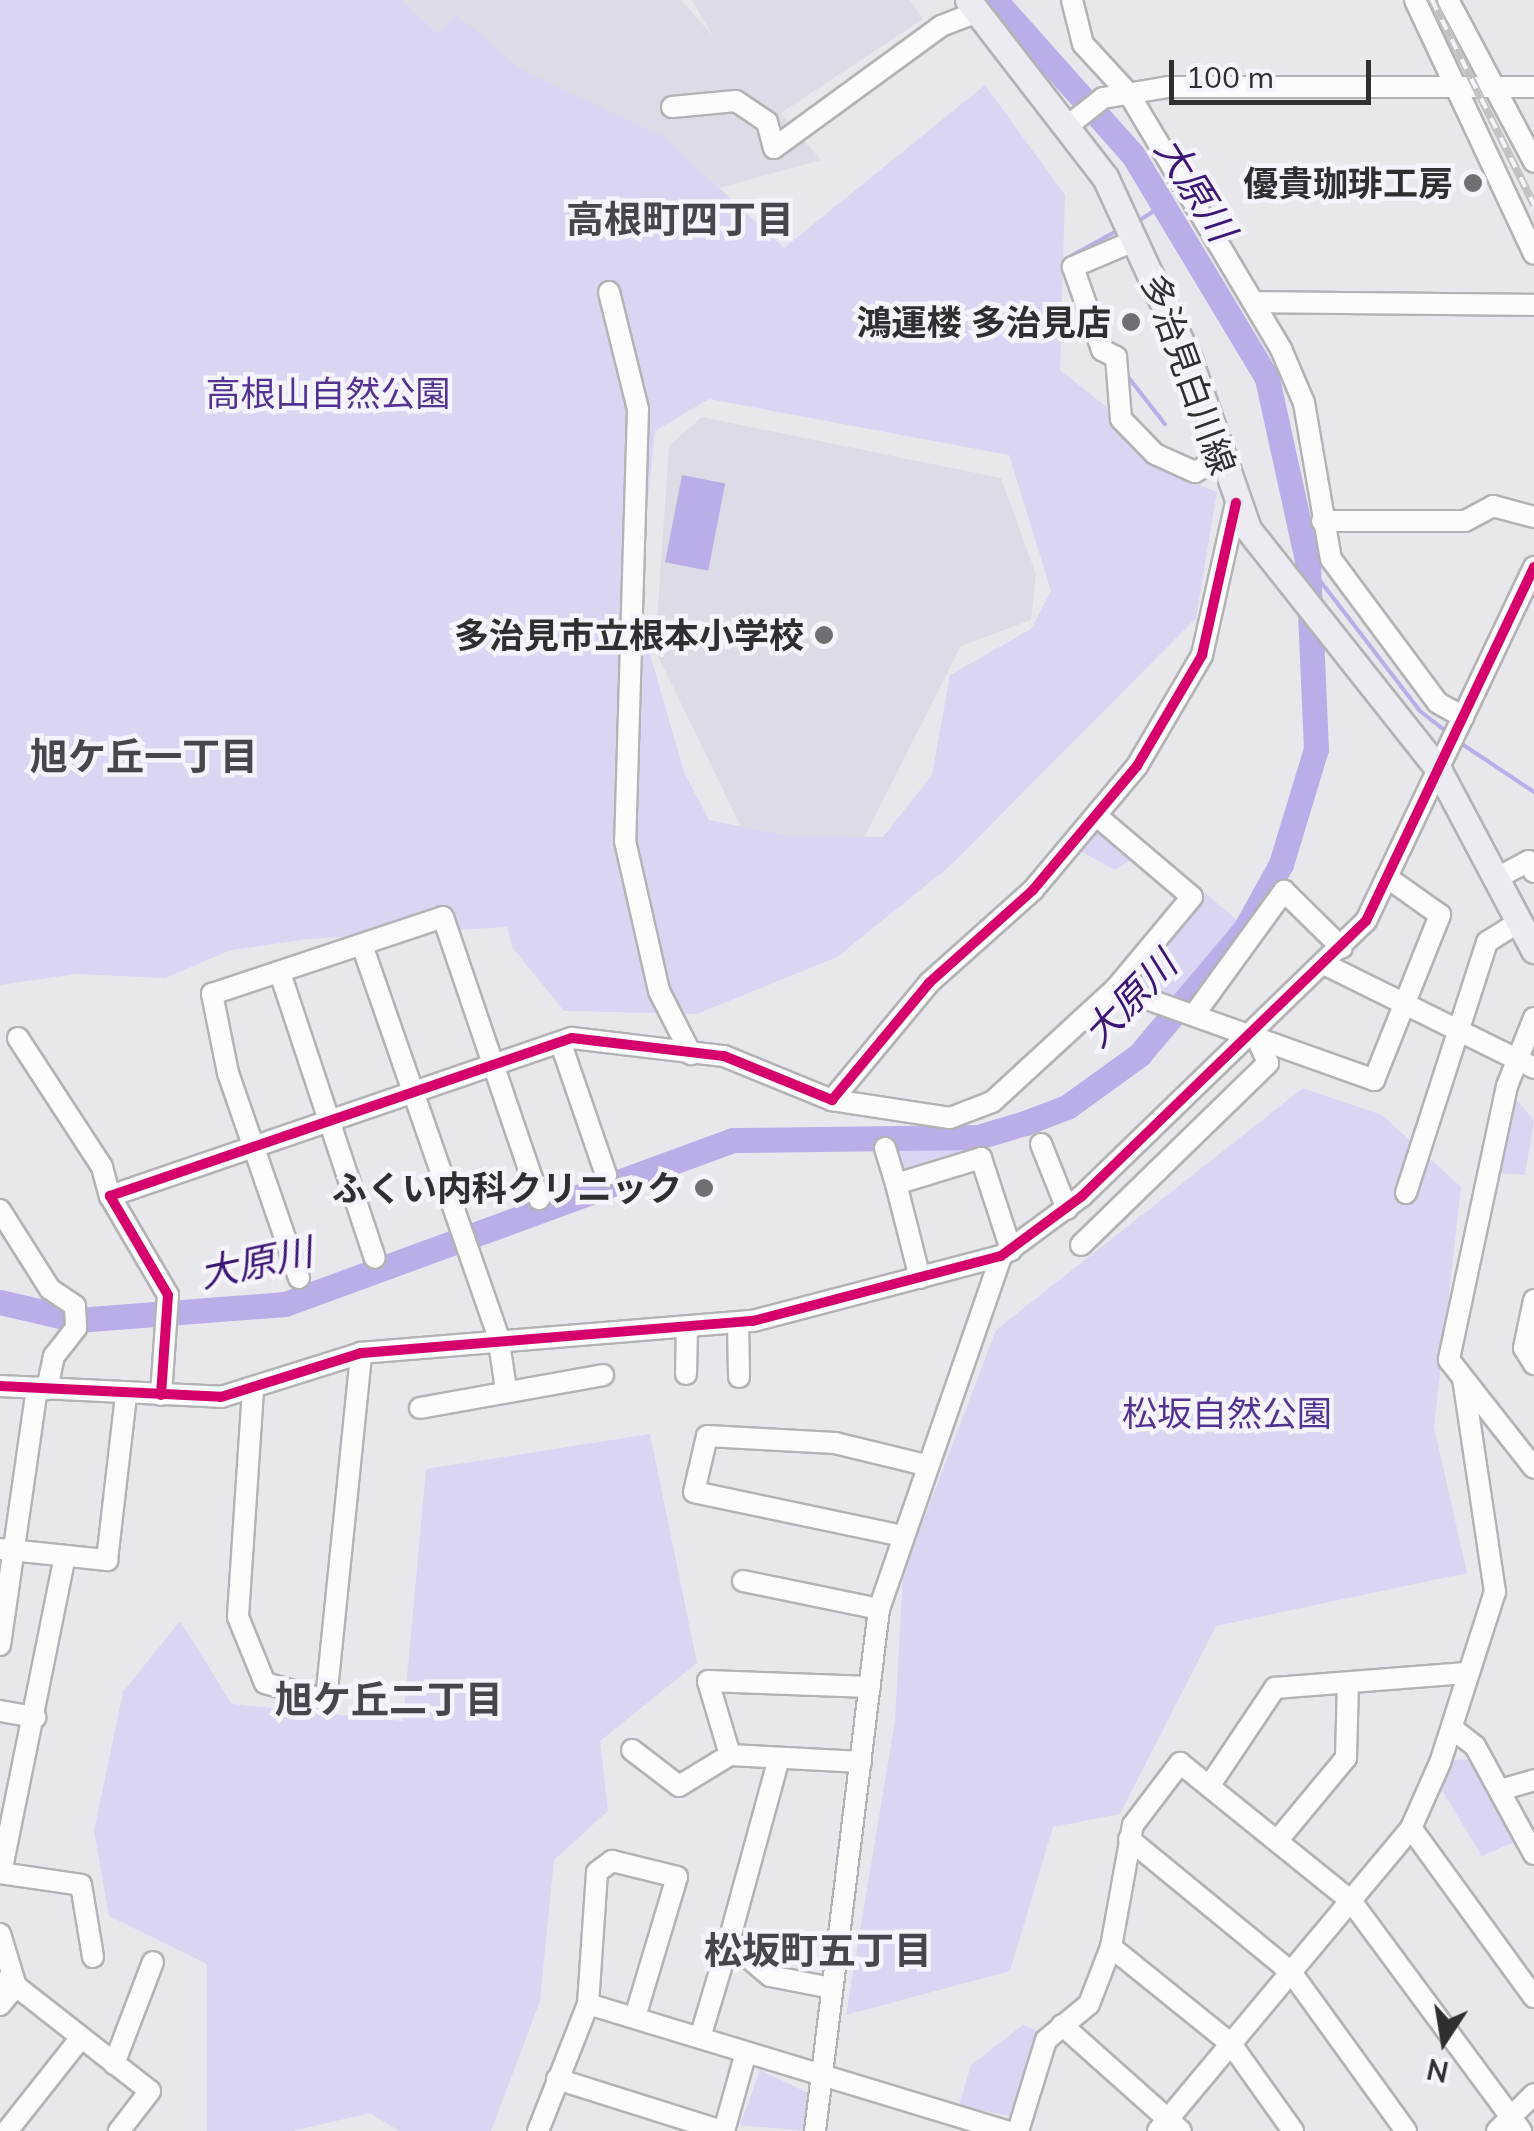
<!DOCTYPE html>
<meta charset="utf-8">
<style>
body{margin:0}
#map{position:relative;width:1534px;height:2131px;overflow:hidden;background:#e8e8ec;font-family:Mulish,"Noto Sans JP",sans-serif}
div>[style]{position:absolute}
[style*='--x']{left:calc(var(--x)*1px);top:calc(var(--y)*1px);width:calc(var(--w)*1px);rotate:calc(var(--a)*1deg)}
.built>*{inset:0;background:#dddce6}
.green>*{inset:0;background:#dad5f2}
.water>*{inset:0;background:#bbaee8;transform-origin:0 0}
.stream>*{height:4px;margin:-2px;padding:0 2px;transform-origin:2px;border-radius:2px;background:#bbaee8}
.river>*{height:25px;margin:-12.5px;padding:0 12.5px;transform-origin:12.5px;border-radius:12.5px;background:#bbaee8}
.roads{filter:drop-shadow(2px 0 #b3b3b6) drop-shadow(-2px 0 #b3b3b6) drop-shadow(0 2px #b3b3b6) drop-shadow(0 -2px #b3b3b6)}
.minor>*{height:20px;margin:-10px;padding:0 10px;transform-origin:10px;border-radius:10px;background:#fcfcfc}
.major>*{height:25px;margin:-12.5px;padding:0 12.5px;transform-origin:12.5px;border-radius:12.5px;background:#ecebf1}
.rail>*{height:8px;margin-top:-4px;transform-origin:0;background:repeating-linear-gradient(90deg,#f5f3fb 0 11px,#c1c1c2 0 22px);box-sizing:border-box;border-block:2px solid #c1c1c2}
.cycleway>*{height:10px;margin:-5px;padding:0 5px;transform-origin:5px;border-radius:5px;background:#d6006c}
.dots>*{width:28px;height:28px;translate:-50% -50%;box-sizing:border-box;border:5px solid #f5f3fb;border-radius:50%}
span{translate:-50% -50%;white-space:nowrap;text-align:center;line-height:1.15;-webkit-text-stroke:9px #f5f3fb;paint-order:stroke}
.poi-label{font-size:35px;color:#2f2e31;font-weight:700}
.right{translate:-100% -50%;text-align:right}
.street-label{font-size:35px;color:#2f2e31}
.park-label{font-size:35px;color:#523392}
.water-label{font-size:38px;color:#3b1676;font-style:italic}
.neighbourhood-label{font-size:38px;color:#47464c;font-weight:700}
.north{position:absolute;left:1394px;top:1991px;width:100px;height:100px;-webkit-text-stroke:8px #f5f3fb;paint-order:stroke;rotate:192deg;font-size:28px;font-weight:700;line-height:40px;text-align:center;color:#2f2e31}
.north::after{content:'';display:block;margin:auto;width:35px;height:45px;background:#2f2e31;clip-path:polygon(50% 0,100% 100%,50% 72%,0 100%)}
.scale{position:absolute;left:1169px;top:60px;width:202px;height:45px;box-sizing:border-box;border:5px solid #2f2e31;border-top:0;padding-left:12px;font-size:30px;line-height:35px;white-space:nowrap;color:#2f2e31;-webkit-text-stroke:8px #f5f3fb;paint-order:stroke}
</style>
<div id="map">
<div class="built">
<i style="clip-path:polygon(365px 0,681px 0,713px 36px,692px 0,910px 0,923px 19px,781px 113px,821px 160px,719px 188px)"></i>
<i style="clip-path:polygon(702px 417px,1001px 478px,1036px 574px,1031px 620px,961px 646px,861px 844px,743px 831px,655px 650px,669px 446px)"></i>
</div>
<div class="green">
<i style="clip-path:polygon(evenodd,0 0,402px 0,438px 34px,456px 14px,522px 70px,663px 136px,784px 248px,985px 85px,1065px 195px,1060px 370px,1166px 454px,1164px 470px,1217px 492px,1196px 618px,950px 866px,837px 957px,697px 1014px,564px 1011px,512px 947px,507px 927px,308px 939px,231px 950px,165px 978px,76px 974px,0 985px,0 0,709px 399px,1009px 455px,1051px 591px,1031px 629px,950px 675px,932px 775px,883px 837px,788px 836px,709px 820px,684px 772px,637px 609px,655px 431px,709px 399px)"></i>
<i style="clip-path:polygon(1100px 824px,1138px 856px,1115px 870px,1078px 850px)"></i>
<i style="clip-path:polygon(1205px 893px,1238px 921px,1176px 1001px,1127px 986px)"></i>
<i style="clip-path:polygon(1303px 1088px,1382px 1115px,1461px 1187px,1434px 1427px,1467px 1573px,1216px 1626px,1120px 1814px,1053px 1827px,1010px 1971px,846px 2015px,895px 1721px,903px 1574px,996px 1330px)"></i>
<i style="clip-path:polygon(1514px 1096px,1534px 1121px,1525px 1175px,1499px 1173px)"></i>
<i style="clip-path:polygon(889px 1147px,968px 1148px,973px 1152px,903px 1178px)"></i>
<i style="clip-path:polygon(650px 1434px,697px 1663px,600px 1741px,608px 1811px,554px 1860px,540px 2001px,491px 2131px,399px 2131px,370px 2113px,293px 2131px,207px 2131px,207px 1964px,109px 1916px,94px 1831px,123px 1692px,180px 1621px,232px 1704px,403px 1721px,426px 1469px)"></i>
<i style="clip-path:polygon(1471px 1759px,1514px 1842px,1482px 1856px,1440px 1787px,1449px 1760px)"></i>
<i style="clip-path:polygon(1023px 2025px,1041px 2033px,1015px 2117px,959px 2106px,971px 2065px)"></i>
<i style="clip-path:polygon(760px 2070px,808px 2093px,806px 2131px,740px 2125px)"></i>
</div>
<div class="water">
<i style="left:682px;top:475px;width:44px;height:89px;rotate:11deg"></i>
</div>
<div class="stream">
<i style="--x:1140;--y:220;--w:27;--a:-33"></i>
<i style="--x:1073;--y:255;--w:46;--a:-28.8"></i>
<i style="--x:1125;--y:373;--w:65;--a:51.9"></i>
<i style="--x:1308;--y:565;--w:184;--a:52.5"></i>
<i style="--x:1420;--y:711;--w:36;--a:38"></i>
<i style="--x:1459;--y:742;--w:90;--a:33.7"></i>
</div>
<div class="river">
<i style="--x:0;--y:1302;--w:79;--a:13.2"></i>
<i style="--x:77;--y:1320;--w:209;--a:-4.4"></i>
<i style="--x:285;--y:1304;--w:477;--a:-20.1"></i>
<i style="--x:733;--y:1140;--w:245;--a:-0.7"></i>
<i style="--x:978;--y:1137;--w:49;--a:-16.6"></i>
<i style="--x:1025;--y:1123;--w:45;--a:-20.9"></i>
<i style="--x:1067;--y:1107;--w:89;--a:-35.8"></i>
<i style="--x:1139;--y:1055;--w:165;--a:-49.9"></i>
<i style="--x:1245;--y:929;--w:74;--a:-61"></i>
<i style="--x:1281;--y:864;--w:120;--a:-73.1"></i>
<i style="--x:1316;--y:749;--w:184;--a:-92.5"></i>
<i style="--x:1308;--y:565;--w:191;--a:-102.4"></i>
<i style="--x:1267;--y:378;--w:260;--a:-121"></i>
<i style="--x:1133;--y:155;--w:208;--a:-131.7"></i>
</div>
<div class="roads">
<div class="minor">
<i style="--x:1072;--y:0;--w:45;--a:76"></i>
<i style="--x:1083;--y:44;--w:68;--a:47.4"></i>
<i style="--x:1129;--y:94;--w:297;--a:59.2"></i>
<i style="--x:1281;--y:349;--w:59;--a:66.9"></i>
<i style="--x:1304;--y:403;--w:158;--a:80.2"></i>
<i style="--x:1331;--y:559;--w:179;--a:53.4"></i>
<i style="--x:1438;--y:703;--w:29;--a:29"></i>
<i style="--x:1415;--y:0;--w:280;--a:64.9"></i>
<i style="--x:1448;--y:0;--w:183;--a:62"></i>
<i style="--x:672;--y:107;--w:64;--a:-5.4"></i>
<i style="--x:736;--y:101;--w:37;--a:34"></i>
<i style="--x:767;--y:122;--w:27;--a:75"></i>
<i style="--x:774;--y:148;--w:207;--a:-36.1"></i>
<i style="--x:941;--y:26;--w:40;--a:-21"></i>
<i style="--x:1069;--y:125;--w:43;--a:-38.5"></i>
<i style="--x:1103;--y:98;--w:66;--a:-9.6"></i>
<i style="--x:1168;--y:87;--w:366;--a:0"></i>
<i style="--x:1136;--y:240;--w:69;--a:156.8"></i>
<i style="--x:1073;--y:267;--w:88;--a:70.7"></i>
<i style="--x:1102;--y:350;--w:16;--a:27"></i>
<i style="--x:1116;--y:357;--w:62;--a:85.4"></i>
<i style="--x:1121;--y:419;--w:49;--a:45.8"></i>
<i style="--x:1155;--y:454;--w:44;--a:24.2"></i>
<i style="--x:1195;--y:472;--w:29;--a:-29"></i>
<i style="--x:609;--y:292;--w:121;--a:76.1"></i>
<i style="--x:638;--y:409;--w:432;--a:91.7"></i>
<i style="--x:625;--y:841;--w:154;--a:77.2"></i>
<i style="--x:659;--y:991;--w:71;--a:63.1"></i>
<i style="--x:1253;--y:302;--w:281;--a:0.6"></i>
<i style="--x:1322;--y:521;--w:143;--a:0"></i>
<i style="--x:1465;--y:521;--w:32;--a:-28"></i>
<i style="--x:1493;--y:506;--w:42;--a:15"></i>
<i style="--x:1098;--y:817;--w:123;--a:40.4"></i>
<i style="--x:1192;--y:897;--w:119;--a:129.9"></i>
<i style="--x:1116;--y:988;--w:274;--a:19.6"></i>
<i style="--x:1374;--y:1080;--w:178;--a:-68.2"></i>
<i style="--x:1440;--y:915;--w:64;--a:-144.6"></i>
<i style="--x:1495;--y:879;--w:38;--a:-28"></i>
<i style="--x:1529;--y:861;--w:12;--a:66"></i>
<i style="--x:362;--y:945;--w:414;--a:70.8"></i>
<i style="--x:498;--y:1336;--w:54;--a:81.4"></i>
<i style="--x:1326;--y:965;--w:232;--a:26.3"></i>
<i style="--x:280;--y:973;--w:300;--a:71.6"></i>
<i style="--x:1196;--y:1012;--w:150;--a:-54"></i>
<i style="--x:1284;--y:891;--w:81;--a:44.5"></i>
<i style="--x:1534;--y:1018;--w:73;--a:111.7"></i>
<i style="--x:1507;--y:1086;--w:280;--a:102"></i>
<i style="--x:1449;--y:1360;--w:137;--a:51.8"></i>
<i style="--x:18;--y:1038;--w:154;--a:56.9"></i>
<i style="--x:102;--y:1167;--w:30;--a:75"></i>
<i style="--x:561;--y:1044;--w:139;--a:71"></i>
<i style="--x:832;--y:1100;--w:119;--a:8.7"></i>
<i style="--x:950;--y:1118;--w:45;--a:-20.9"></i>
<i style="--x:992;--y:1102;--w:168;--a:-42.6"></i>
<i style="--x:1041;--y:1144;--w:70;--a:68.2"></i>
<i style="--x:885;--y:1148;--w:38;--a:73"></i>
<i style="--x:1406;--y:1193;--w:264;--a:-72.1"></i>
<i style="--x:1487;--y:942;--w:38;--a:-32"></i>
<i style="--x:0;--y:1210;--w:93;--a:57.7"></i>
<i style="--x:50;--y:1289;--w:30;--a:34"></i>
<i style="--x:75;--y:1306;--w:22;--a:87"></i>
<i style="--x:76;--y:1328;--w:36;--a:128"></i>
<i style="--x:54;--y:1356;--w:34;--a:102"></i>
<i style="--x:1081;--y:1245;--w:261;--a:-44.2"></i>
<i style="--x:1268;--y:1063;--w:35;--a:-114"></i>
<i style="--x:299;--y:1278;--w:217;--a:-109.1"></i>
<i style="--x:228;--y:1073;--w:81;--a:-101.4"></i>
<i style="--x:212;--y:994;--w:243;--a:-18.4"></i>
<i style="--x:443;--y:917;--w:298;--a:71.2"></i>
<i style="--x:920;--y:1278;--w:97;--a:-104.3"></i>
<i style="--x:896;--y:1184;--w:89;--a:-17"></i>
<i style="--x:981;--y:1158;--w:97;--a:71.9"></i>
<i style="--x:1534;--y:1300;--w:49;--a:101.8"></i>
<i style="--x:1524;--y:1348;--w:19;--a:58"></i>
<i style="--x:738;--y:1323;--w:54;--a:88.9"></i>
<i style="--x:686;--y:1374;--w:47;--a:-88.8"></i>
<i style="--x:0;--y:1386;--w:221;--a:2.8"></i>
<i style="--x:221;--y:1397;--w:147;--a:-17.4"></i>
<i style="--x:361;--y:1353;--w:393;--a:-4.7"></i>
<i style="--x:753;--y:1321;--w:256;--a:-14.7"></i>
<i style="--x:1001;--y:1256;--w:101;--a:-36.5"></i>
<i style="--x:1082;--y:1196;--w:395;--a:-44.1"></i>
<i style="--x:1366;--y:921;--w:392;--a:-64.6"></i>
<i style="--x:253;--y:1390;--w:227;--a:93.8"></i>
<i style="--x:238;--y:1617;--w:71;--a:67.8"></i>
<i style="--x:265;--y:1683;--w:63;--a:15.6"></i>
<i style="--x:326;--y:1700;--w:349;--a:-84.2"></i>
<i style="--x:161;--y:1395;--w:100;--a:-86"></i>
<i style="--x:168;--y:1295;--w:115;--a:-120.4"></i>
<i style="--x:110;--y:1196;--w:488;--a:-18.9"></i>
<i style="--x:572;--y:1038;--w:153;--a:6.8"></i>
<i style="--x:724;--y:1056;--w:117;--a:22.2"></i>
<i style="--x:832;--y:1100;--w:152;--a:-50.3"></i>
<i style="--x:929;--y:983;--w:140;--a:-41.8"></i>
<i style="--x:1033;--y:890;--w:162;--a:-50"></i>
<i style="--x:1137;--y:766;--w:129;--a:-59.6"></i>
<i style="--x:1202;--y:655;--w:156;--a:-77.4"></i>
<i style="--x:420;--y:1408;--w:186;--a:-10.2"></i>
<i style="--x:898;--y:1535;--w:208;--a:-168.1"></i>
<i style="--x:694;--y:1492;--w:57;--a:-76.9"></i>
<i style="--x:707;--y:1436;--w:128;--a:3.1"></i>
<i style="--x:835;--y:1443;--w:93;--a:13.7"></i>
<i style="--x:0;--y:1549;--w:108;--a:5.9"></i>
<i style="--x:107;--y:1560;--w:166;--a:-83.4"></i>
<i style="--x:743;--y:1581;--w:139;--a:11.6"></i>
<i style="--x:0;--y:1645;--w:260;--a:-81.8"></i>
<i style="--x:0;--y:1711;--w:36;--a:10"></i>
<i style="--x:1453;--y:1729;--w:28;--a:38"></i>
<i style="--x:1475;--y:1746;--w:123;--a:61.4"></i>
<i style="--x:632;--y:1750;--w:59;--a:37.5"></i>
<i style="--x:679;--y:1786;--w:60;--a:-31.3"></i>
<i style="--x:779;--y:1758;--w:190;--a:105.3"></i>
<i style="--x:729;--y:1941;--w:54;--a:40.5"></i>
<i style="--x:770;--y:1976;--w:63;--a:11"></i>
<i style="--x:861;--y:1762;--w:131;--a:-176.9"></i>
<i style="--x:730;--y:1755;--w:77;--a:-106.6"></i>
<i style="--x:708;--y:1681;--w:162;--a:2.1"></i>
<i style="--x:1210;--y:1785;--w:117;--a:-56.2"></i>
<i style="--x:1275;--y:1688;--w:191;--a:-4.5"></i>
<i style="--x:1500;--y:1790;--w:35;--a:-16"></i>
<i style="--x:1411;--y:1828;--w:209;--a:54"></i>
<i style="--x:1129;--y:1839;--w:210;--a:39.4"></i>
<i style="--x:1291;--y:1972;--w:196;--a:54.1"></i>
<i style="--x:1277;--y:1841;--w:108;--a:-50.3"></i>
<i style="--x:1346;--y:1758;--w:75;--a:-88.5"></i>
<i style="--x:0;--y:1873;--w:82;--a:8.4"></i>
<i style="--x:81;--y:1885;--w:73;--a:80.5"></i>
<i style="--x:1;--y:1873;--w:323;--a:-78.6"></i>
<i style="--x:0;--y:1934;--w:54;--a:72.9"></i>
<i style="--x:16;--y:1986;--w:170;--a:38.1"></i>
<i style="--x:150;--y:2091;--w:51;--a:127.8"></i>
<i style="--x:1111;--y:1947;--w:154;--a:38.9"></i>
<i style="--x:1231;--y:2044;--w:107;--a:54.5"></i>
<i style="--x:588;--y:2004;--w:437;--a:16.9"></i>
<i style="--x:0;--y:2005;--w:25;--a:-50"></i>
<i style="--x:16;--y:1986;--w:13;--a:-162"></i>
<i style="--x:1062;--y:2025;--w:159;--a:41.7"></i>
<i style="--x:700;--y:2038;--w:101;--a:-73.4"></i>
<i style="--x:114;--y:2064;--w:109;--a:-69.1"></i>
<i style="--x:557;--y:2079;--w:173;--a:17.5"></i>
<i style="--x:7;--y:2131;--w:117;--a:-51.6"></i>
<i style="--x:538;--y:2131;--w:136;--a:-68.5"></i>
<i style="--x:588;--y:2004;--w:132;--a:-86.1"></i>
<i style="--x:597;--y:1872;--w:19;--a:-36"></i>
<i style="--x:612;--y:1861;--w:67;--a:13.8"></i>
<i style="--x:677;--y:1877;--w:146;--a:106.7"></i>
<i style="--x:724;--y:2131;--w:78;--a:-74.4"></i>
<i style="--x:815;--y:2131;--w:526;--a:-83.01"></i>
<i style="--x:879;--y:1609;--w:373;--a:-70.9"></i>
<i style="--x:1018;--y:2131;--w:95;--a:-72.9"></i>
<i style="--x:1046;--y:2040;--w:56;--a:-39.9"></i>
<i style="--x:1089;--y:2004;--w:61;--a:-68.9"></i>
<i style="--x:1111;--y:1947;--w:124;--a:-79.8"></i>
<i style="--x:1133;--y:1825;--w:78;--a:-52.8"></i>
<i style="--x:1180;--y:1763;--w:220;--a:38.9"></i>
<i style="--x:1351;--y:1901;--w:286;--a:53.5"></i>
<i style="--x:1158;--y:2131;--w:395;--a:-50.1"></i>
<i style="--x:1411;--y:1828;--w:71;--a:-66"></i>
<i style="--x:1440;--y:1763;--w:180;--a:-72.2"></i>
<i style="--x:1495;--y:1592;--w:215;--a:-98.5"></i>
<i style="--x:1497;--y:2131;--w:52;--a:-45"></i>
</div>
<div class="major">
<i style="--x:968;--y:0;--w:224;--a:52.3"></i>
<i style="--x:1105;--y:177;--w:204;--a:65.3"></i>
<i style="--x:1190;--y:362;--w:177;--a:70.8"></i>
<i style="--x:1248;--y:529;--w:306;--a:51.6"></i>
<i style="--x:1438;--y:769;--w:205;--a:62.1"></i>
</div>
</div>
<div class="rail">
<i style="--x:1432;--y:0;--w:229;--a:63.5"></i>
</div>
<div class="cycleway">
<i style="--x:0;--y:1386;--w:221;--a:2.8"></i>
<i style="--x:221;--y:1397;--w:147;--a:-17.4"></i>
<i style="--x:361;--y:1353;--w:393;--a:-4.7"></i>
<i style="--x:753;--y:1321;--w:256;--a:-14.7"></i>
<i style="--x:1001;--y:1256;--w:101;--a:-36.5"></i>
<i style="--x:1082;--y:1196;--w:395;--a:-44.1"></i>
<i style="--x:1366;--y:921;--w:392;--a:-64.6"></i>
<i style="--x:161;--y:1395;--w:100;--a:-86"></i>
<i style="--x:168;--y:1295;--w:115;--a:-120.4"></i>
<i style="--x:110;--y:1196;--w:488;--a:-18.9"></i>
<i style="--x:572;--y:1038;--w:153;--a:6.8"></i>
<i style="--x:724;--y:1056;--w:117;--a:22.2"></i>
<i style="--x:832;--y:1100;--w:152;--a:-50.3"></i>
<i style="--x:929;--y:983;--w:140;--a:-41.8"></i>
<i style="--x:1033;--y:890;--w:162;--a:-50"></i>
<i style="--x:1137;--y:766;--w:129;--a:-59.6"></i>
<i style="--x:1202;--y:655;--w:156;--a:-77.4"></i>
</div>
<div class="dots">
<i style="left:1473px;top:183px;background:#706f72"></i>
<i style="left:1131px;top:322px;background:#706f72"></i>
<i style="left:824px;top:635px;background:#706f72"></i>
<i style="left:704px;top:1188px;background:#706f72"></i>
</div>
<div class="poi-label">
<span class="right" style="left:1453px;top:183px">優貴珈琲工房</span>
<span class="right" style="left:1111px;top:322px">鴻運楼 多治見店</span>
<span class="right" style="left:804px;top:635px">多治見市立根本小学校</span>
<span class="right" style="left:682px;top:1188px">ふくい内科クリニック</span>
</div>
<div class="street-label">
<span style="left:1189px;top:374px;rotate:70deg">多治見白川線</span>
</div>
<div class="park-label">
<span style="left:328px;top:393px">高根山自然公園</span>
<span style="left:1227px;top:1413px">松坂自然公園</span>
</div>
<div class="water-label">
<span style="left:1195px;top:189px;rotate:58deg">大原川</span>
<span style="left:1130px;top:999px;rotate:-46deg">大原川</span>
<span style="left:256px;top:1263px;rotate:-12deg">大原川</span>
</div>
<div class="neighbourhood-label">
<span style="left:680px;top:220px">高根町四丁目</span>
<span style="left:144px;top:757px">旭ケ丘一丁目</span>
<span style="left:389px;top:1700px">旭ケ丘二丁目</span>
<span style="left:818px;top:1951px">松坂町五丁目</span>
</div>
<div class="north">N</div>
<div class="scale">100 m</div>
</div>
